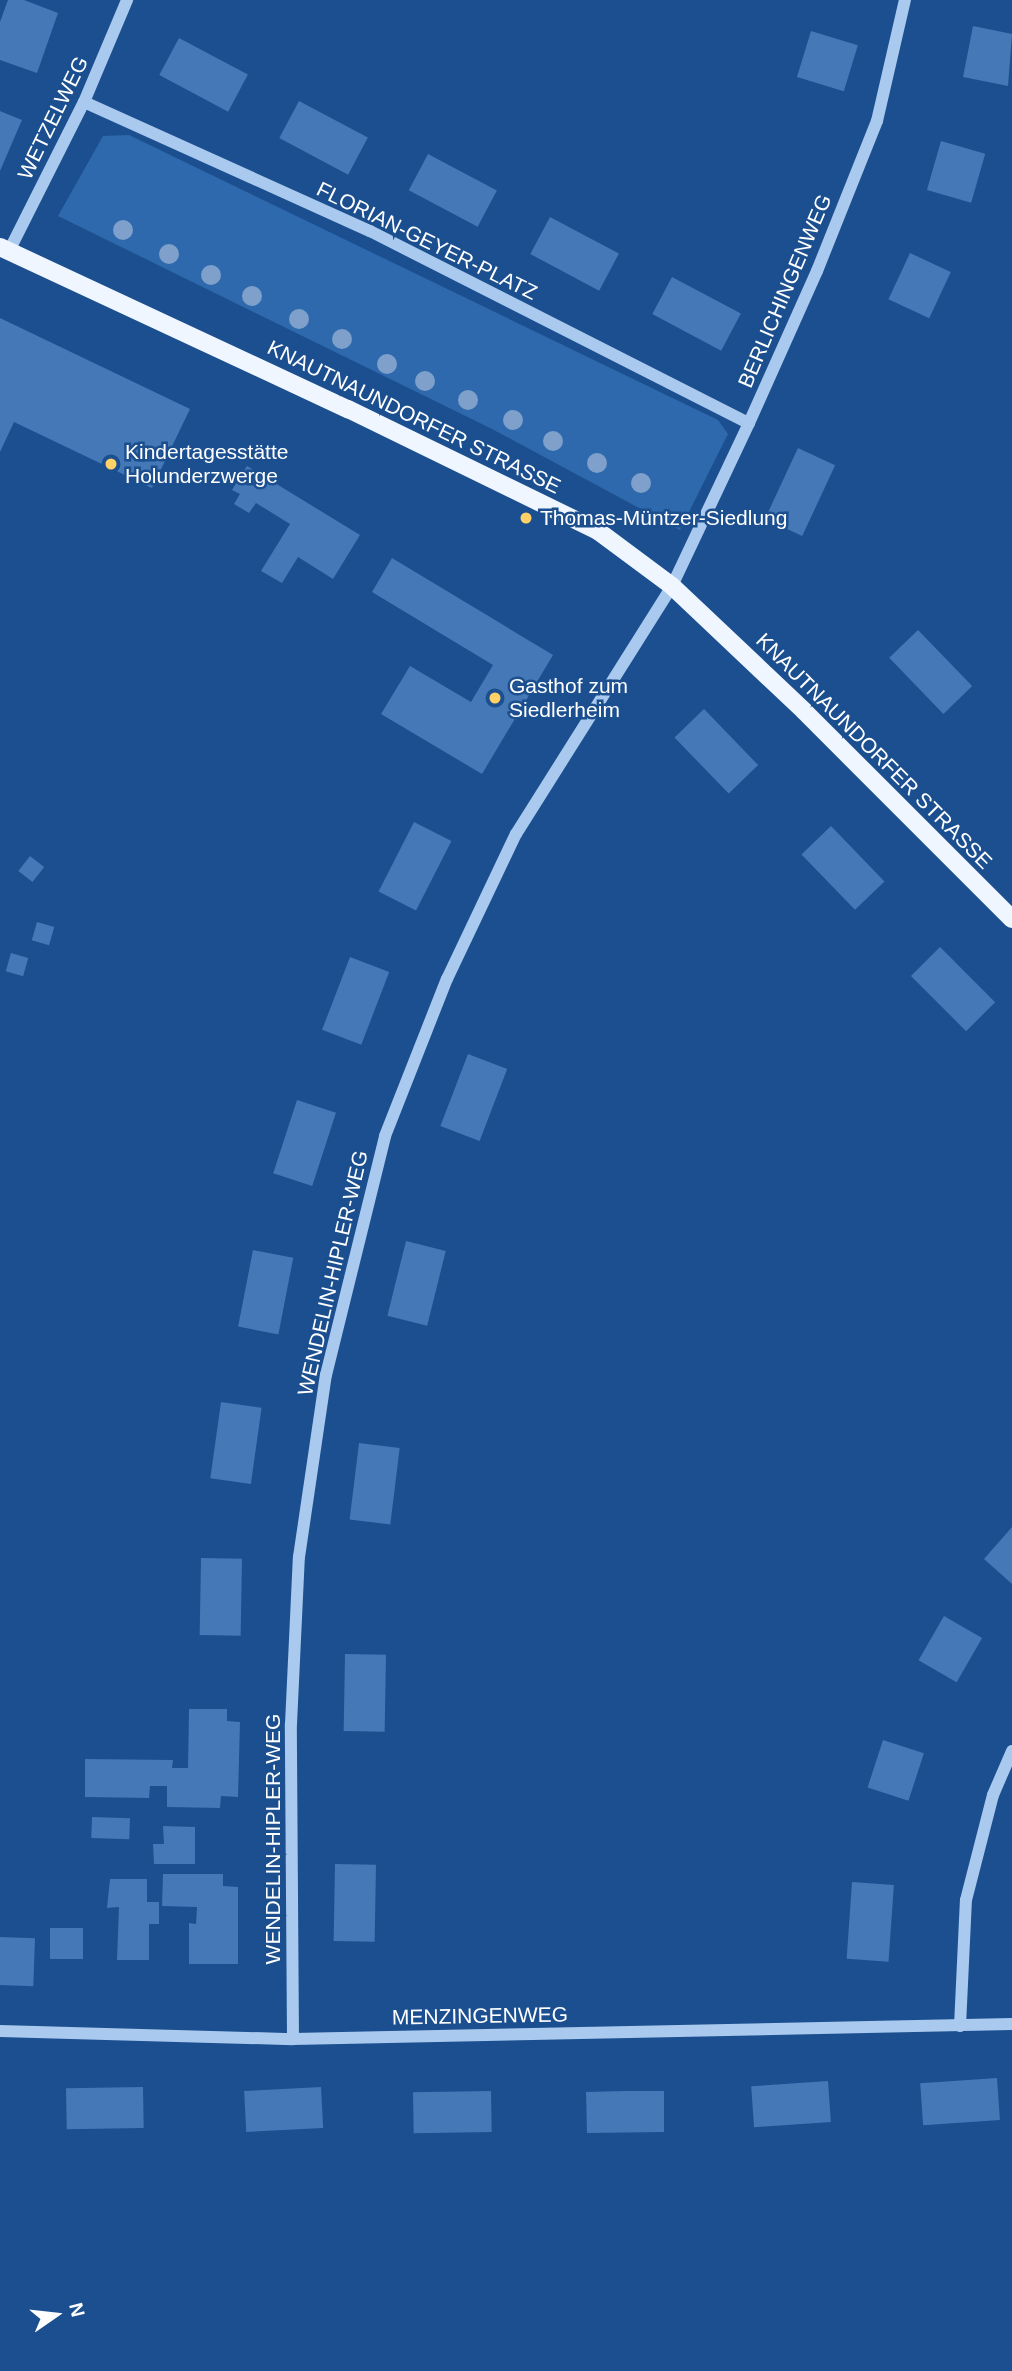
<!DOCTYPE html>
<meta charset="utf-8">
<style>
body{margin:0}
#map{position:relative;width:1012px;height:2371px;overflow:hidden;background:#1b4f8f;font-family:Helvetica,sans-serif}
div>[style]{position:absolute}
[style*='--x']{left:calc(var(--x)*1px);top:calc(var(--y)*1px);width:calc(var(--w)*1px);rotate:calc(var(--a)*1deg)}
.green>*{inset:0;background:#2e69ad}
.building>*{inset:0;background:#4478b7;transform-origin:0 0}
.minor>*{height:12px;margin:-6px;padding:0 6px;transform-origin:6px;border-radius:6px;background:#a9c9ee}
.major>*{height:18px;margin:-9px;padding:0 9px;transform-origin:9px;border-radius:9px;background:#f0f6ff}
.trees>*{width:20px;height:20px;margin:-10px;border-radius:50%;background:#7ea0ca}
.dots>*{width:19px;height:19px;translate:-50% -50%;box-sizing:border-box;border:4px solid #1b4f8f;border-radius:50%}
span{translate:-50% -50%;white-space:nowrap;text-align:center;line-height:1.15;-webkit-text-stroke:5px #1b4f8f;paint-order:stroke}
.street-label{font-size:21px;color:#fff}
.poi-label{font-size:21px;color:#fff}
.left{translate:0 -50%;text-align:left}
.north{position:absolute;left:21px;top:2280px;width:70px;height:70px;-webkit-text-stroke:5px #1b4f8f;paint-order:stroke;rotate:76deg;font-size:19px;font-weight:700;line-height:28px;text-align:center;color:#fff}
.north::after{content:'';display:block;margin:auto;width:24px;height:32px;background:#fff;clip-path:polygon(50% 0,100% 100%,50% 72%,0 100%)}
</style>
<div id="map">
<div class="green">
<i style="clip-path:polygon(129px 135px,718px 420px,728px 434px,680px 530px,492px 429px,58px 216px,103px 136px)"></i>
</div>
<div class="building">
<i style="clip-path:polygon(8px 0,24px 0,58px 13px,37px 73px,0 60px,0 22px)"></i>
<i style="clip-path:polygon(973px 26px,1012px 34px,1008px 86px,963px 77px)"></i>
<i style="left:811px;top:31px;width:49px;height:48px;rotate:17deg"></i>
<i style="left:179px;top:38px;width:78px;height:42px;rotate:28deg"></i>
<i style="left:299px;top:101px;width:78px;height:42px;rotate:28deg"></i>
<i style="clip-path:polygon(0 111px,22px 120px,0 171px)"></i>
<i style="left:941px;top:141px;width:46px;height:51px;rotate:16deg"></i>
<i style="left:428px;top:154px;width:78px;height:41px;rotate:28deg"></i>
<i style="left:550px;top:217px;width:78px;height:42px;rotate:28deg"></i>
<i style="left:910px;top:253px;width:45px;height:51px;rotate:25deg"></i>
<i style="left:672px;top:277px;width:78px;height:42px;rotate:28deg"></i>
<i style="clip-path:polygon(0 318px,190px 409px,152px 488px,14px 422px,0 452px)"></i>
<i style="left:798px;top:448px;width:41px;height:78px;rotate:25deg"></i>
<i style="clip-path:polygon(247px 466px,360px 535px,333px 579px,298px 557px,282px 583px,261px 571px,290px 524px,256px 503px,249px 513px,234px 504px,240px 494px,232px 490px)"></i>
<i style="clip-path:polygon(392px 558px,553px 655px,482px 774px,381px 714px,410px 666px,471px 702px,493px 665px,372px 592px)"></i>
<i style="left:918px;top:630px;width:78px;height:40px;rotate:46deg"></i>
<i style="left:704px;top:709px;width:78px;height:41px;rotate:46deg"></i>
<i style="left:414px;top:822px;width:42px;height:78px;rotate:27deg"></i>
<i style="left:831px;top:826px;width:77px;height:41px;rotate:46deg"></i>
<i style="left:30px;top:856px;width:18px;height:19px;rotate:38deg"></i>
<i style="left:37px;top:922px;width:18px;height:19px;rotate:16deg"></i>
<i style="left:940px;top:947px;width:78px;height:41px;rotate:45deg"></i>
<i style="left:11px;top:953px;width:18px;height:19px;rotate:16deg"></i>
<i style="left:350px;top:957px;width:42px;height:78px;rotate:21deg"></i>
<i style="left:468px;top:1054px;width:42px;height:77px;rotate:21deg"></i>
<i style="left:297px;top:1100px;width:41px;height:77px;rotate:18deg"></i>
<i style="left:406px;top:1241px;width:41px;height:77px;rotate:14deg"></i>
<i style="left:253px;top:1250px;width:41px;height:78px;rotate:11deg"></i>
<i style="left:221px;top:1402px;width:41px;height:77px;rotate:8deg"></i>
<i style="left:359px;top:1443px;width:41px;height:77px;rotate:7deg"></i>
<i style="clip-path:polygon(1012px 1527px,1012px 1584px,984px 1559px)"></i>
<i style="left:201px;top:1558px;width:41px;height:77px;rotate:1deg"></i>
<i style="left:944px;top:1616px;width:44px;height:51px;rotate:30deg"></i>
<i style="left:345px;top:1654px;width:41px;height:77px;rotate:1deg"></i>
<i style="clip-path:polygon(189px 1709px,227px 1709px,227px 1721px,240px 1722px,238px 1797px,221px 1796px,220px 1808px,167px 1807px,167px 1786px,150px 1786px,149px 1798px,85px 1797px,85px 1759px,173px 1760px,172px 1768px,188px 1768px)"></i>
<i style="left:883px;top:1740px;width:43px;height:50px;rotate:18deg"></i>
<i style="left:92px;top:1817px;width:38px;height:21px;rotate:2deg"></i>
<i style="clip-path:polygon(163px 1826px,195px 1827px,195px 1864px,154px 1864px,153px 1844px,164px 1844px)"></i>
<i style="left:335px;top:1864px;width:41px;height:77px;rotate:1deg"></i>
<i style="clip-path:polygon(163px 1874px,223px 1874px,223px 1886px,238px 1887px,238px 1964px,189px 1964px,189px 1923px,196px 1924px,197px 1907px,162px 1906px)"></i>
<i style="clip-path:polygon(110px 1879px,147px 1879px,147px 1902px,159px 1902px,159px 1924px,149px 1924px,149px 1960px,117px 1960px,119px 1907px,107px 1908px)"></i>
<i style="left:852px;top:1882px;width:42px;height:77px;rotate:4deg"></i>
<i style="left:50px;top:1928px;width:33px;height:31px"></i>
<i style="left:0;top:1937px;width:35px;height:48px;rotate:2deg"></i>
<i style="left:997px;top:2078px;width:42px;height:77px;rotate:86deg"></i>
<i style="left:828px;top:2081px;width:41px;height:77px;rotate:86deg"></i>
<i style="left:143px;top:2087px;width:41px;height:77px;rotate:89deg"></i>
<i style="left:321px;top:2087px;width:41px;height:77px;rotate:87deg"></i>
<i style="left:491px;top:2091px;width:41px;height:78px;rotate:89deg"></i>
<i style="clip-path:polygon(626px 2091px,664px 2091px,664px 2132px,587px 2133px,586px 2092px)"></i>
</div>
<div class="minor">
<i style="--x:84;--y:102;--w:314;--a:24.3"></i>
<i style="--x:370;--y:231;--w:425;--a:26.9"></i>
<i style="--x:9;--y:251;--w:167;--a:-63.3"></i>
<i style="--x:84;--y:102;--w:111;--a:-67.1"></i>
<i style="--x:960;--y:2026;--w:126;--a:-87.3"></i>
<i style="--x:966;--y:1900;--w:108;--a:-75.6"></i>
<i style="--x:993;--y:1795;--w:48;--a:-66.6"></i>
<i style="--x:0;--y:2031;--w:293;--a:1.6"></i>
<i style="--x:293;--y:2039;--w:719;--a:-1.2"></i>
<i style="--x:293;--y:2039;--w:315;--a:-90.4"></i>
<i style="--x:291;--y:1724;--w:167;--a:-87.3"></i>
<i style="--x:299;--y:1557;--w:184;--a:-81.6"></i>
<i style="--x:326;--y:1375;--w:246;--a:-76.1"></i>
<i style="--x:385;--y:1136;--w:169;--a:-68.5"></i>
<i style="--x:447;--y:979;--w:161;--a:-64.6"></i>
<i style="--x:516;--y:834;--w:293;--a:-57.8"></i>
<i style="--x:672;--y:586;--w:180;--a:-64.7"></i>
<i style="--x:749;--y:423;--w:167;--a:-65.9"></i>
<i style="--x:817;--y:271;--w:162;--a:-68.2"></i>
<i style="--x:877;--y:121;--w:124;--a:-77"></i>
</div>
<div class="major">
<i style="--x:0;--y:247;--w:384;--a:25"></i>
<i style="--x:348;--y:409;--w:278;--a:26"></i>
<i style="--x:598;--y:531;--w:92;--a:36.6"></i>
<i style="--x:672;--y:586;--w:182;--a:43.4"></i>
<i style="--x:804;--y:711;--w:294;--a:45"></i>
</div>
<div class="trees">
<i style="left:123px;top:230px"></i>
<i style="left:169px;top:254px"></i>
<i style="left:211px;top:275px"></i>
<i style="left:252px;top:296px"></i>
<i style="left:299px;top:319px"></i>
<i style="left:342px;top:339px"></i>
<i style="left:387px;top:364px"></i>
<i style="left:425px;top:381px"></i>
<i style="left:468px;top:400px"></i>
<i style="left:513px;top:420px"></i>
<i style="left:553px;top:441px"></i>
<i style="left:597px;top:463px"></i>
<i style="left:641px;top:483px"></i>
</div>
<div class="dots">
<i style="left:111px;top:464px;background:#ffd166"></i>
<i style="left:526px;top:518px;background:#ffd166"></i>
<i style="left:495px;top:698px;background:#ffd166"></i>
</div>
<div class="street-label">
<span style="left:53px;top:118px;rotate:-64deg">WETZELWEG</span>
<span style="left:427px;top:241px;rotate:26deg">FLORIAN-GEYER-PLATZ</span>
<span style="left:785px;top:291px;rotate:-67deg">BERLICHINGENWEG</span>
<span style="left:414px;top:417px;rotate:26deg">KNAUTNAUNDORFER STRASSE</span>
<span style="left:874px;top:751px;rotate:45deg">KNAUTNAUNDORFER STRASSE</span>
<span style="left:333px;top:1273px;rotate:-77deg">WENDELIN-HIPLER-WEG</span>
<span style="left:273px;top:1839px;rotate:-90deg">WENDELIN-HIPLER-WEG</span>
<span style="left:480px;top:2016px;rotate:-1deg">MENZINGENWEG</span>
</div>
<div class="poi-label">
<span class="left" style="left:125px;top:464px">Kindertagesstätte<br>Holunderzwerge</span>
<span class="left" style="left:540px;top:518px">Thomas-Müntzer-Siedlung</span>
<span class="left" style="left:509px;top:698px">Gasthof zum<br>Siedlerheim</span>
</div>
<div class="north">N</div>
</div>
